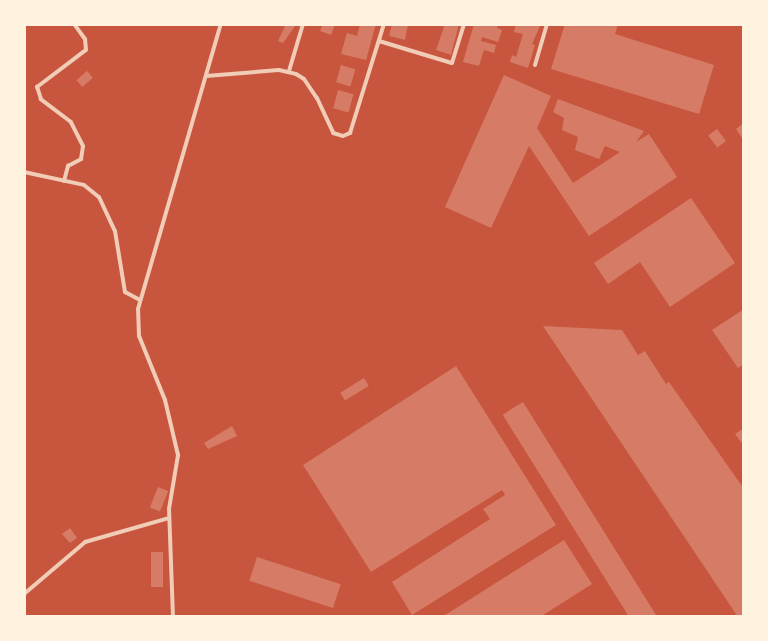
<!DOCTYPE html>
<style>
body{margin:0}
#map{position:relative;width:768px;height:641px;overflow:hidden;background:#c8553d;font-family:Arial,sans-serif}
div>[style]{position:absolute}
[style*='--x']{left:calc(var(--x)*1px);top:calc(var(--y)*1px);width:calc(var(--w)*1px);rotate:calc(var(--a)*1deg)}
.building>*{inset:0;background:#d67c66;transform-origin:0 0}
.minor>*{height:4px;margin:-2px;padding:0 2px;transform-origin:2px;border-radius:2px;background:#f1ccb7}
span{translate:-50% -50%;white-space:nowrap;text-align:center;line-height:1.15;-webkit-text-stroke:5px #fff3e0;paint-order:stroke}
.frame{position:absolute;inset:0;border:26px solid #fff3e0;pointer-events:none}
</style>
<div id="map">
<div class="building">
<i style="clip-path:polygon(286px 24px,296px 25px,283px 43px,278px 41px)"></i>
<i style="clip-path:polygon(323px 24px,335px 24px,331px 35px,320px 31px)"></i>
<i style="clip-path:polygon(360px 24px,376px 24px,366px 60px,341px 54px,347px 33px,357px 36px)"></i>
<i style="clip-path:polygon(392px 24px,408px 24px,405px 40px,389px 36px)"></i>
<i style="clip-path:polygon(445px 24px,459px 24px,451px 55px,436px 50px)"></i>
<i style="clip-path:polygon(474px 24px,498px 24px,497px 28px,502px 30px,498px 42px,482px 37px,481px 41px,496px 45px,494px 53px,484px 50px,479px 66px,463px 62px)"></i>
<i style="clip-path:polygon(516px 24px,541px 24px,532px 44px,535px 45px,528px 68px,510px 62px,512px 55px,516px 57px,523px 34px,514px 32px)"></i>
<i style="clip-path:polygon(565px 24px,618px 24px,615px 34px,714px 65px,699px 114px,551px 69px)"></i>
<i style="left:341px;top:65px;width:15px;height:18px;rotate:16deg"></i>
<i style="left:87px;top:71px;width:9px;height:14px;rotate:49deg"></i>
<i style="clip-path:polygon(504px 75px,551px 96px,537px 128px,573px 183px,620px 152px,605px 146px,599px 159px,575px 150px,578px 137px,562px 130px,564px 118px,553px 112px,558px 99px,644px 131px,636px 142px,649px 134px,677px 177px,589px 236px,529px 146px,491px 228px,445px 207px)"></i>
<i style="left:338px;top:90px;width:16px;height:19px;rotate:15deg"></i>
<i style="clip-path:polygon(744px 123px,744px 141px,736px 129px)"></i>
<i style="left:717px;top:129px;width:15px;height:11px;rotate:53deg"></i>
<i style="clip-path:polygon(691px 198px,735px 263px,670px 307px,640px 262px,608px 284px,594px 263px)"></i>
<i style="clip-path:polygon(744px 309px,744px 364px,738px 368px,712px 330px)"></i>
<i style="clip-path:polygon(543px 326px,622px 330px,638px 355px,645px 351px,666px 384px,669px 382px,744px 489px,744px 617px,738px 617px)"></i>
<i style="clip-path:polygon(456px 366px,556px 525px,412px 615px,392px 582px,490px 519px,483px 509px,505px 495px,502px 490px,371px 572px,303px 465px)"></i>
<i style="left:364px;top:378px;width:9px;height:28px;rotate:58deg"></i>
<i style="left:523px;top:402px;width:254px;height:24px;rotate:58deg"></i>
<i style="clip-path:polygon(232px 426px,237px 436px,208px 449px,204px 443px)"></i>
<i style="clip-path:polygon(744px 428px,744px 446px,735px 434px)"></i>
<i style="left:158px;top:487px;width:11px;height:22px;rotate:22deg"></i>
<i style="clip-path:polygon(70px 528px,77px 538px,70px 543px,62px 534px)"></i>
<i style="clip-path:polygon(564px 540px,592px 584px,540px 617px,442px 617px)"></i>
<i style="left:151px;top:552px;width:12px;height:35px"></i>
<i style="left:257px;top:557px;width:88px;height:25px;rotate:18deg"></i>
</div>
<div class="minor">
<i style="--x:379;--y:41;--w:76;--a:16.8"></i>
<i style="--x:452;--y:63;--w:41;--a:-72.9"></i>
<i style="--x:535;--y:65;--w:43;--a:-73.7"></i>
<i style="--x:289;--y:71;--w:49;--a:-73.4"></i>
<i style="--x:206;--y:76;--w:73;--a:-4.7"></i>
<i style="--x:279;--y:70;--w:17;--a:13"></i>
<i style="--x:296;--y:74;--w:9;--a:32"></i>
<i style="--x:304;--y:79;--w:23;--a:56"></i>
<i style="--x:317;--y:98;--w:38;--a:65"></i>
<i style="--x:333;--y:133;--w:10;--a:17"></i>
<i style="--x:343;--y:136;--w:8;--a:-23"></i>
<i style="--x:350;--y:133;--w:114;--a:-72.7"></i>
<i style="--x:24;--y:172;--w:61;--a:12.2"></i>
<i style="--x:84;--y:185;--w:19;--a:39"></i>
<i style="--x:99;--y:197;--w:38;--a:65"></i>
<i style="--x:115;--y:231;--w:62;--a:80.7"></i>
<i style="--x:125;--y:292;--w:17;--a:28"></i>
<i style="--x:64;--y:181;--w:16;--a:-75"></i>
<i style="--x:68;--y:166;--w:15;--a:-28"></i>
<i style="--x:81;--y:159;--w:13;--a:-81"></i>
<i style="--x:83;--y:146;--w:27;--a:-117"></i>
<i style="--x:71;--y:122;--w:38;--a:-143"></i>
<i style="--x:41;--y:99;--w:13;--a:-108"></i>
<i style="--x:37;--y:87;--w:61;--a:-37.1"></i>
<i style="--x:86;--y:50;--w:11;--a:-95"></i>
<i style="--x:85;--y:39;--w:19;--a:-126"></i>
<i style="--x:24;--y:594;--w:80;--a:-40.4"></i>
<i style="--x:85;--y:542;--w:87;--a:-15.9"></i>
<i style="--x:173;--y:617;--w:108;--a:-92.1"></i>
<i style="--x:169;--y:509;--w:55;--a:-80.5"></i>
<i style="--x:178;--y:455;--w:57;--a:-103.3"></i>
<i style="--x:165;--y:400;--w:69;--a:-112.1"></i>
<i style="--x:139;--y:336;--w:27;--a:-92"></i>
<i style="--x:138;--y:309;--w:297;--a:-73.8"></i>
</div>
<div class="frame"></div>
</div>
